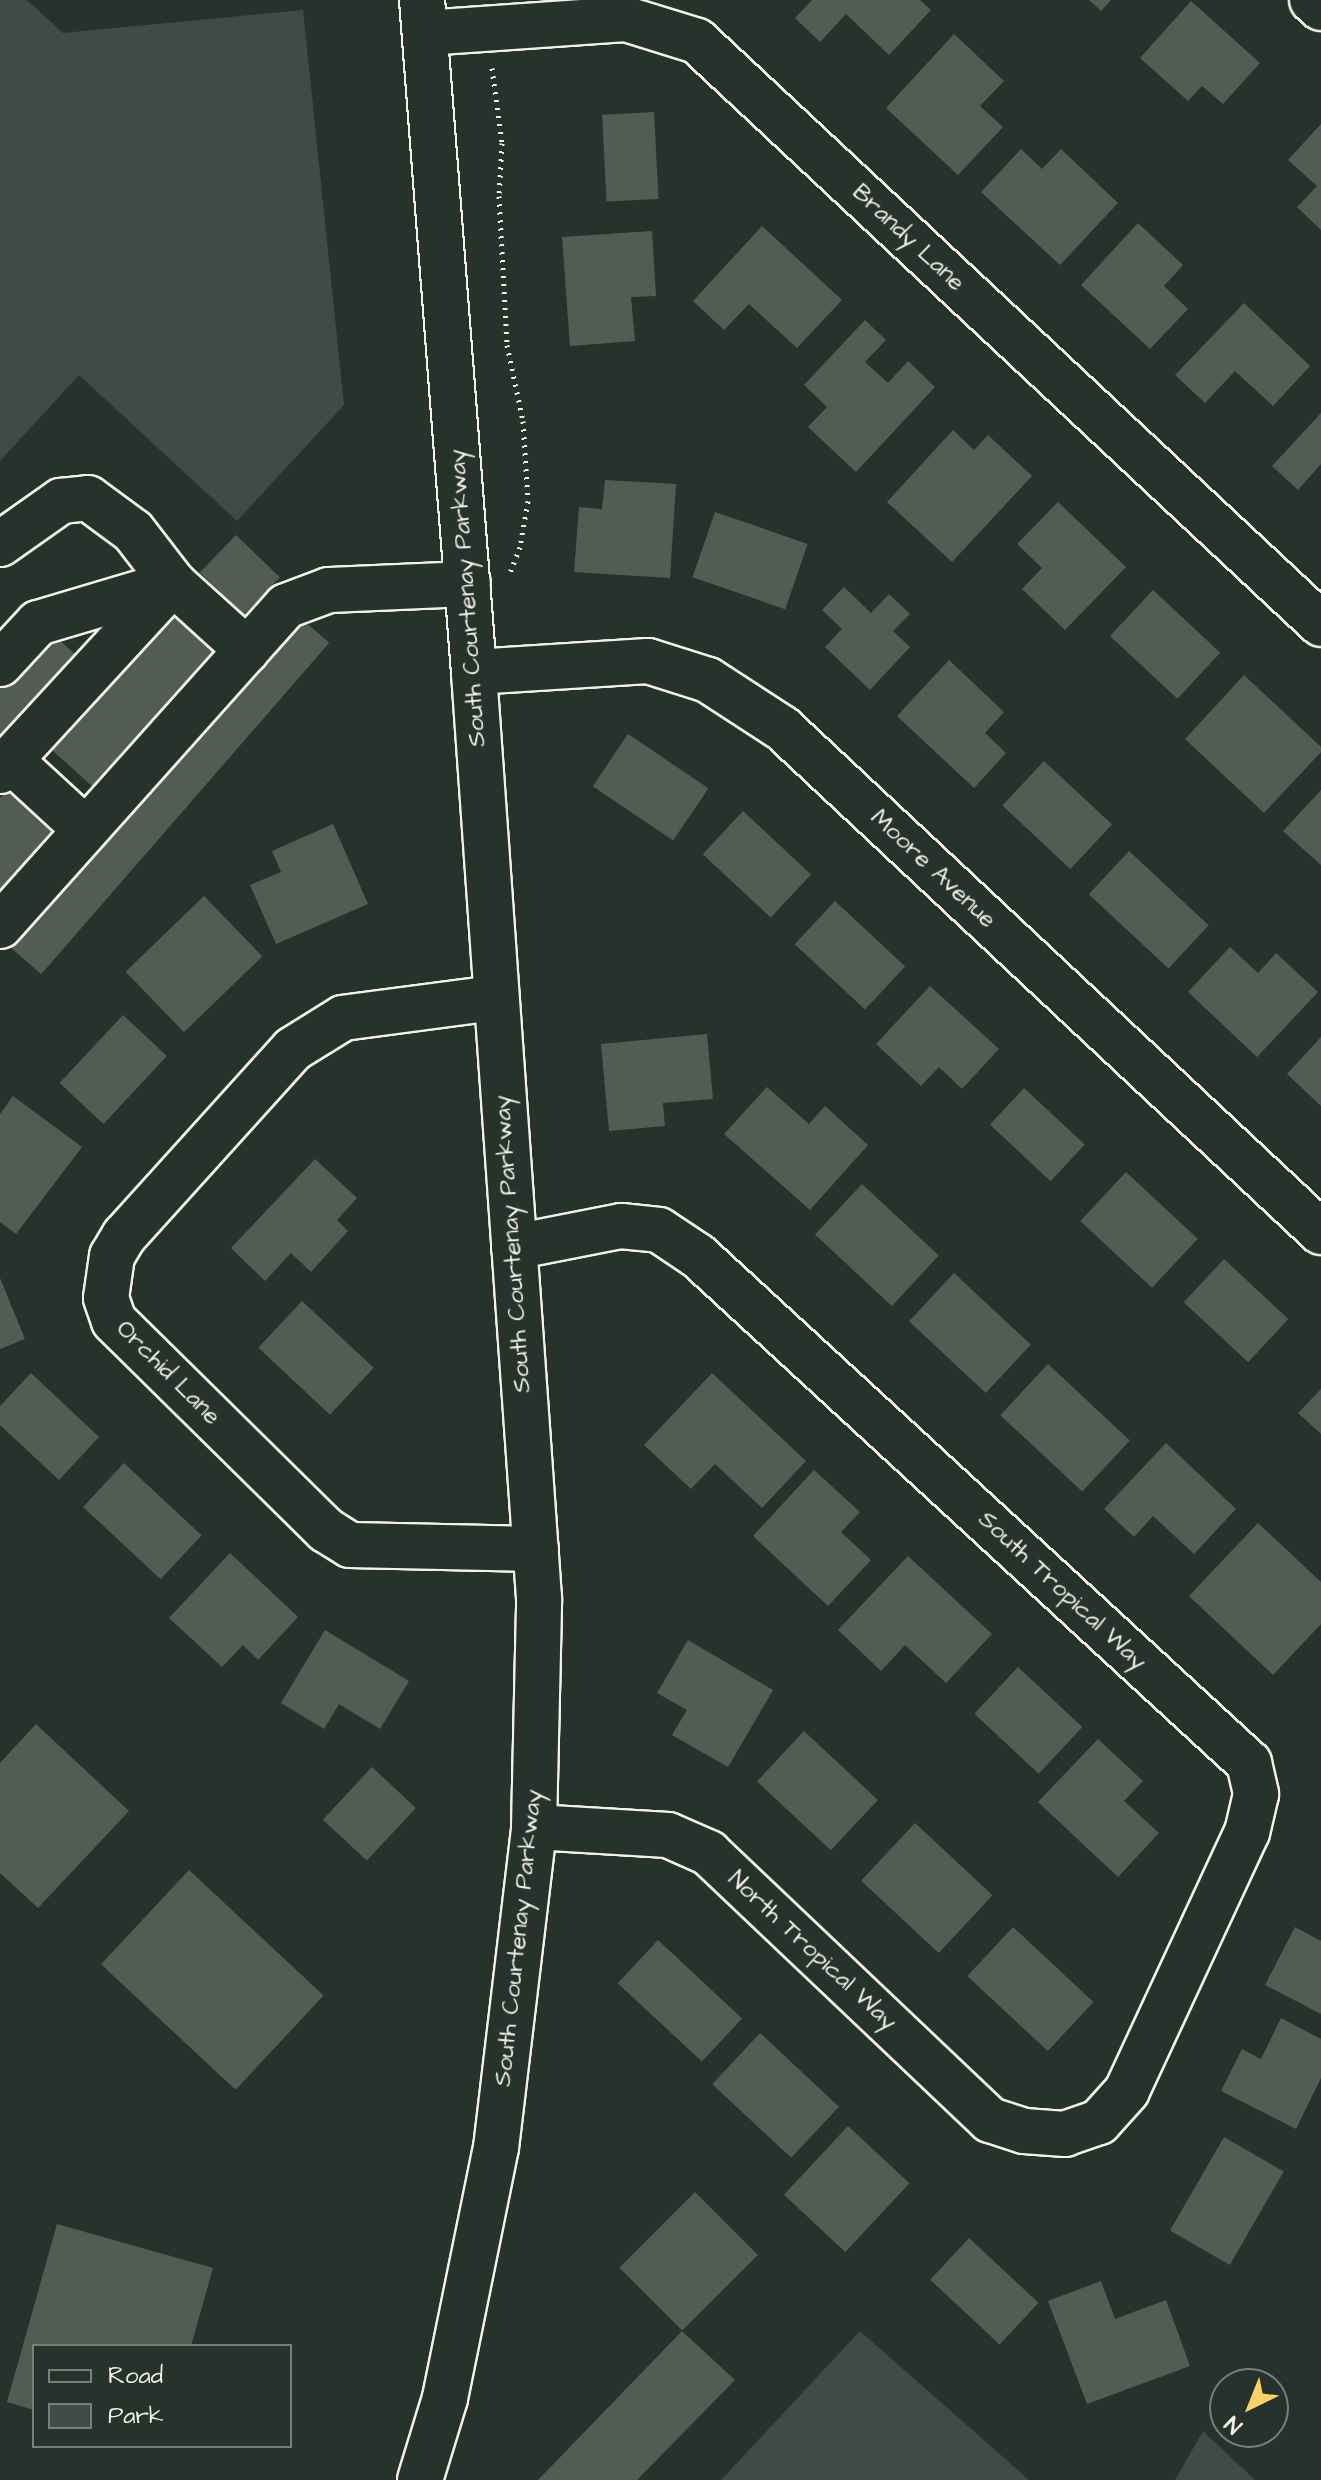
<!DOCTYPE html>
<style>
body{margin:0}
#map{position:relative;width:1321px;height:2480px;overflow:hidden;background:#26332d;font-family:"Architects Daughter",sans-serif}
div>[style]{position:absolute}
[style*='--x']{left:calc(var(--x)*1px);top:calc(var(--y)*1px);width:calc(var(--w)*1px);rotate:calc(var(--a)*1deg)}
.green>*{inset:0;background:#414b45}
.building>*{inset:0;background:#525c55;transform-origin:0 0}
.path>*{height:5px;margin-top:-2.5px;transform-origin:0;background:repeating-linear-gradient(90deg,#f4f1e8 0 2px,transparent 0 8px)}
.roads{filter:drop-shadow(2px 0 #f4f1e8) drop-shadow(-2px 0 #f4f1e8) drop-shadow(0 2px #f4f1e8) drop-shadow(0 -2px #f4f1e8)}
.minor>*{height:44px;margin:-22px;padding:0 22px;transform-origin:22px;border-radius:22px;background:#26332d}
.major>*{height:44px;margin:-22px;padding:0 22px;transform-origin:22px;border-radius:22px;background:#26332d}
span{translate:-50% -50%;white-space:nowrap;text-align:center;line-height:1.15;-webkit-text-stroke:6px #26332d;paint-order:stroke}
.street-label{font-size:24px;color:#f4f1e8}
.legend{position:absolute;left:32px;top:2344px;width:260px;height:104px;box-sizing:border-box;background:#26332d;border:2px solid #787f78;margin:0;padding:10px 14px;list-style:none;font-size:24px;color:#f4f1e8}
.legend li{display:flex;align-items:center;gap:16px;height:40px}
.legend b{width:40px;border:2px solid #787f78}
.north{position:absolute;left:1209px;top:2368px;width:80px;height:80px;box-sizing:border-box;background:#26332d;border:2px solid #787f78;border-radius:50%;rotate:223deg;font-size:22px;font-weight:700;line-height:32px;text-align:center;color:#f4f1e8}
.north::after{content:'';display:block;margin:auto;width:28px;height:36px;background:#ffd166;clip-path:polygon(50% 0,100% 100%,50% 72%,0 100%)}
</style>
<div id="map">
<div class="green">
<i style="clip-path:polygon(0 0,27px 0,63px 33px,303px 10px,344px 405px,237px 521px,79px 375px,0 461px)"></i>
<i style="clip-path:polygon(860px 2331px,1029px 2480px,721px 2480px)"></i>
<i style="clip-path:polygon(1203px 2431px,1255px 2480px,1175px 2480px)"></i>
</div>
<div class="building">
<i style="clip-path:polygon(812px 0,920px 0,931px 10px,889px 55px,846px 14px,820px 42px,795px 18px)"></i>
<i style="clip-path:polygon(1089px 0,1111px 0,1101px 11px)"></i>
<i style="clip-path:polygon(1191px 1px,1260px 63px,1223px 104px,1202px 86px,1188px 101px,1140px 58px)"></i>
<i style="clip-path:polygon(954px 34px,1004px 81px,980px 106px,1003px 127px,958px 175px,886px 108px)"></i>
<i style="left:654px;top:112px;width:87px;height:52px;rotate:87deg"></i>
<i style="clip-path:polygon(1321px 124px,1321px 230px,1297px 207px,1317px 186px,1288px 160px)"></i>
<i style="clip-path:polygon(1021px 149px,1042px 169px,1061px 149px,1118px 203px,1060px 265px,981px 192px)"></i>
<i style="clip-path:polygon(1138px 223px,1183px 265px,1164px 286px,1188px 309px,1150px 349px,1081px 285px)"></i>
<i style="clip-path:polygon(762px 226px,842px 300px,797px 348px,749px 304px,724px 330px,693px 301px)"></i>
<i style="clip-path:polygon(652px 231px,656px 296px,631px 297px,635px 341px,570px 346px,562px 237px)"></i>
<i style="clip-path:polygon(1244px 303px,1310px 366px,1273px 406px,1235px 371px,1205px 403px,1175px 375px)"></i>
<i style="clip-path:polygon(865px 320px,886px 340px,865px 362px,888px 383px,908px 361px,935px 387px,856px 472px,808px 427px,827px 407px,804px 385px)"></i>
<i style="clip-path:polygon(1321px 413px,1321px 464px,1298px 490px,1272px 466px)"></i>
<i style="clip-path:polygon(953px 430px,974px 450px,988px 435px,1032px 476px,952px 562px,887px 502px)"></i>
<i style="clip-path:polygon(605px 480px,676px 484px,670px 578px,574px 572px,579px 507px,602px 509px)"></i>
<i style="clip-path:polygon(1058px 502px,1126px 567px,1065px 630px,1022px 589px,1042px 568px,1017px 544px)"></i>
<i style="left:715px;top:512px;width:98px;height:69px;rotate:19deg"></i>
<i style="left:236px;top:535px;width:61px;height:52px;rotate:44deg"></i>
<i style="clip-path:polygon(844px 587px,871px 613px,889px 594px,910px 614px,893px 631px,910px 647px,870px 690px,825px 647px,842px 629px,822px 610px)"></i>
<i style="left:1153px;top:590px;width:92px;height:63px;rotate:43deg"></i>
<i style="left:168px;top:611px;width:66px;height:181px;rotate:42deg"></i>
<i style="left:296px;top:614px;width:44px;height:439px;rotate:41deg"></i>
<i style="clip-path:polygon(46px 628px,77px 656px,0 740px,0 678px)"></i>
<i style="clip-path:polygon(949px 660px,1004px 712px,985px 733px,1006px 753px,974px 788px,897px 716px)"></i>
<i style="clip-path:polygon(1244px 675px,1321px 747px,1321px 752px,1264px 813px,1185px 739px)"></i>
<i style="left:628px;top:734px;width:97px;height:63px;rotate:34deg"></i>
<i style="left:1044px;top:761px;width:93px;height:61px;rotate:43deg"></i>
<i style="clip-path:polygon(14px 782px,64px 827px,0 897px,0 798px)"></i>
<i style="clip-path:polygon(1321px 790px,1321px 865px,1283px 831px)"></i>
<i style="left:743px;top:811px;width:93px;height:59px;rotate:43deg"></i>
<i style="clip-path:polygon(333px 824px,368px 904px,276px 944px,250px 885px,281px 872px,272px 851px)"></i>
<i style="left:1129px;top:851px;width:109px;height:59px;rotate:43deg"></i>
<i style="left:204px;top:896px;width:84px;height:109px;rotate:46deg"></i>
<i style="left:835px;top:901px;width:96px;height:59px;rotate:43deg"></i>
<i style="clip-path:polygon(1230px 947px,1258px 973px,1276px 953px,1318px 992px,1257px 1057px,1188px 992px)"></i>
<i style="clip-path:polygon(930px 986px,999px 1049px,962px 1089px,939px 1067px,921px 1086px,876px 1044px)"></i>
<i style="left:123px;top:1015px;width:60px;height:93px;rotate:43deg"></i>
<i style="clip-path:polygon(707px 1034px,713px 1099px,663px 1103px,665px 1126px,609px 1131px,601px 1044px)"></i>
<i style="clip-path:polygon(1321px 1037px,1321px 1106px,1287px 1074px)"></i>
<i style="clip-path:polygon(767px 1087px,809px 1124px,825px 1106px,868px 1145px,810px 1210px,724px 1134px)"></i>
<i style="left:1024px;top:1088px;width:83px;height:50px;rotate:43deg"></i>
<i style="clip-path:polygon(13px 1096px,82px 1147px,16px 1234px,0 1222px,0 1114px)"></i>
<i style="clip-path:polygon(315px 1159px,357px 1198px,337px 1220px,348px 1231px,311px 1272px,291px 1253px,265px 1281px,231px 1248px)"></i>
<i style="left:1126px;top:1172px;width:98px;height:67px;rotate:43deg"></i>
<i style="left:862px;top:1184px;width:105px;height:69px;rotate:43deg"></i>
<i style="left:1224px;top:1259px;width:88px;height:59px;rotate:43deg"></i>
<i style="left:954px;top:1273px;width:105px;height:66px;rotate:43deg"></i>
<i style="clip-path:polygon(0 1278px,25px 1339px,0 1349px)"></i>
<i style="left:302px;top:1301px;width:98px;height:64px;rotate:43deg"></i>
<i style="left:1048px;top:1364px;width:112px;height:70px;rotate:43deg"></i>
<i style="clip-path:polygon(31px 1373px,99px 1437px,59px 1480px,0 1425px,0 1406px)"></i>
<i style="clip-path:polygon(712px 1373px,806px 1461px,762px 1508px,715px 1464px,691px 1489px,644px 1445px)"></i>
<i style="clip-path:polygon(1321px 1389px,1321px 1434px,1298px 1413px)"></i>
<i style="clip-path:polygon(1166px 1443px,1236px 1509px,1194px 1554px,1153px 1516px,1134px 1537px,1104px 1509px)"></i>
<i style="left:124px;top:1463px;width:106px;height:60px;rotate:43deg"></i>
<i style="clip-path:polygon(814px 1470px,860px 1512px,841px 1532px,871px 1560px,828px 1606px,753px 1536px)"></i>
<i style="clip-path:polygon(1258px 1523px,1321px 1582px,1321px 1624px,1273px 1675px,1189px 1596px)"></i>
<i style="clip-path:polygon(230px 1553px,298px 1617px,258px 1660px,243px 1645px,222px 1667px,169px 1618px)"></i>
<i style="clip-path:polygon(908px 1556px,992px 1634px,946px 1683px,905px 1645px,881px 1671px,838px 1630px)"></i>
<i style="clip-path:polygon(325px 1630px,409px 1681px,380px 1729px,339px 1704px,324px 1729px,281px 1703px)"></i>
<i style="clip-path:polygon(688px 1640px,773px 1690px,728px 1767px,672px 1735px,687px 1710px,657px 1693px)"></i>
<i style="left:1018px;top:1667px;width:88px;height:64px;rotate:43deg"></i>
<i style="clip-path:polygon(36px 1724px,129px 1811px,38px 1908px,0 1873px,0 1763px)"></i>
<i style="left:804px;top:1731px;width:101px;height:69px;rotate:43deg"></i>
<i style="clip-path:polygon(1098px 1739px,1143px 1781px,1124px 1801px,1159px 1833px,1118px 1877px,1038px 1802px)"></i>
<i style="left:372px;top:1767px;width:60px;height:72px;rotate:43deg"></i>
<i style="left:915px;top:1823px;width:106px;height:79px;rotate:43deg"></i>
<i style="left:189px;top:1870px;width:184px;height:129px;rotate:43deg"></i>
<i style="left:1013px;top:1927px;width:110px;height:67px;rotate:43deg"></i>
<i style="clip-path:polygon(1295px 1927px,1321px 1941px,1321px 2014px,1265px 1985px)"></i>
<i style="left:658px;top:1940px;width:115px;height:59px;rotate:43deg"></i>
<i style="clip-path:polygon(1281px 2018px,1321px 2039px,1321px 2078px,1296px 2129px,1221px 2091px,1242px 2049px,1261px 2059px)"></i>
<i style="left:760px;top:2033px;width:108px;height:70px;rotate:43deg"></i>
<i style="left:848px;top:2126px;width:84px;height:94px;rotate:43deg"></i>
<i style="left:1224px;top:2137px;width:69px;height:108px;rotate:30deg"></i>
<i style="left:695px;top:2192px;width:89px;height:107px;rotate:45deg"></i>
<i style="clip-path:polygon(57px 2224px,213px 2268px,191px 2346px,34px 2346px,34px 2410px,7px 2402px)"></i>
<i style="left:969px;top:2238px;width:95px;height:57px;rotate:43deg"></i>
<i style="clip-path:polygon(1101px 2281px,1115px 2319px,1166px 2300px,1190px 2366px,1087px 2404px,1048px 2301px)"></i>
<i style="clip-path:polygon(682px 2331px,735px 2380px,637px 2480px,538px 2480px)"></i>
</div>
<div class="path">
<i style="--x:492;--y:68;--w:76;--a:82.4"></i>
<i style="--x:502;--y:143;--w:53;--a:93.2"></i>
<i style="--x:499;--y:196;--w:149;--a:86.9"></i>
<i style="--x:507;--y:345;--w:78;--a:78.1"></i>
<i style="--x:523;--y:421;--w:80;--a:86.4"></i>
<i style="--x:528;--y:501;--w:47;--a:99.9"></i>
<i style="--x:520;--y:547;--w:28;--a:111"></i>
</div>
<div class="roads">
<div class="minor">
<i style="--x:1312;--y:0;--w:12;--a:42"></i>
<i style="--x:425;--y:33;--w:201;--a:-4"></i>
<i style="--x:626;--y:19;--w:74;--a:17.2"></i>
<i style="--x:697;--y:41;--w:854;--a:43.05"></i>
<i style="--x:0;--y:544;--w:75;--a:-35.2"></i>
<i style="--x:61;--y:501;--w:27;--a:-6"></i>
<i style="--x:88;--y:498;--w:56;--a:36.3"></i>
<i style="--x:133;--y:531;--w:66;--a:52.4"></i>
<i style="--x:173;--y:583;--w:100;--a:42.2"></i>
<i style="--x:0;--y:664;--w:56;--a:-47.2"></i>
<i style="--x:38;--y:623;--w:141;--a:-16.5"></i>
<i style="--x:474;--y:672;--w:174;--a:-3.6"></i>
<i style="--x:648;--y:661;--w:63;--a:17.6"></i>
<i style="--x:708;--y:680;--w:88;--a:33"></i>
<i style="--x:782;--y:728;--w:738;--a:43.08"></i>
<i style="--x:10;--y:760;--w:103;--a:42.6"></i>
<i style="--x:0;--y:771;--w:255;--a:-47.4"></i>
<i style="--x:0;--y:926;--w:429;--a:-48.2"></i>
<i style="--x:286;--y:606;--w:46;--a:-20.4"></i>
<i style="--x:329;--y:590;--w:139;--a:-2.5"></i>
<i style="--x:494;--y:998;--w:152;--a:172.5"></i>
<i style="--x:343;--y:1018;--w:59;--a:148.2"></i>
<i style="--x:293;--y:1049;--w:252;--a:132.1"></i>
<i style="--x:124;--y:1236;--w:23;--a:121"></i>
<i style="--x:112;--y:1256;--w:42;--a:98.1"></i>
<i style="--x:106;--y:1298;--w:24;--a:71"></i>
<i style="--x:114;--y:1321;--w:298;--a:44.6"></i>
<i style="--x:326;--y:1530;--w:28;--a:32"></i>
<i style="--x:350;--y:1545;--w:186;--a:1.2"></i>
<i style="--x:514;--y:1247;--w:109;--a:-11.1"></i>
<i style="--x:621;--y:1226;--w:38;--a:6"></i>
<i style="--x:659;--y:1230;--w:47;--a:33.7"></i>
<i style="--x:698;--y:1256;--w:749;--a:42.62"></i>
<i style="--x:1249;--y:1763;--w:32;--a:77"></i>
<i style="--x:1256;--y:1794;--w:39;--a:103"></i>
<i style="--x:1247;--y:1832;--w:285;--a:114.9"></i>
<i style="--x:1127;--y:2091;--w:42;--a:132.1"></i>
<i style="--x:1099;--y:2122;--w:36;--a:161"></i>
<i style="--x:1065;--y:2134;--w:41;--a:-175.8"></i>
<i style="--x:1024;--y:2131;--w:36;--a:-162"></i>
<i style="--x:990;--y:2120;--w:388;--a:-136.5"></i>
<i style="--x:709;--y:1853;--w:45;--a:-156.3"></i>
<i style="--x:668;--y:1835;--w:134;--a:-176.6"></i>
</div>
<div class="major">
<i style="--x:420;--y:2480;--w:86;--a:-73"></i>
<i style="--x:445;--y:2398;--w:255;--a:-78.5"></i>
<i style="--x:496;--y:2148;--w:323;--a:-83.2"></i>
<i style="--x:534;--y:1827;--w:229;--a:-88.7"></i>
<i style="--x:539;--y:1598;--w:928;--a:-94.02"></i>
<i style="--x:474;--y:672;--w:674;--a:-94.42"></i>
</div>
</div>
<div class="street-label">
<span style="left:908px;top:238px;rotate:43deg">Brandy Lane</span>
<span style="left:468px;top:598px;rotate:-94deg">South Courtenay Parkway</span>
<span style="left:933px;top:869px;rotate:43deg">Moore Avenue</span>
<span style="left:513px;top:1244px;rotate:-94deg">South Courtenay Parkway</span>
<span style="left:168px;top:1373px;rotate:45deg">Orchid Lane</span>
<span style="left:1062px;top:1591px;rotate:43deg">South Tropical Way</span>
<span style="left:519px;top:1938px;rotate:-84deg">South Courtenay Parkway</span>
<span style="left:812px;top:1951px;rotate:43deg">North Tropical Way</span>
</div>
<ul class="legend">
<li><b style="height:10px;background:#26332d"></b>Road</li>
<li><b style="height:22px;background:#414b45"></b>Park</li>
</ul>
<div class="north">N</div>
</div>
